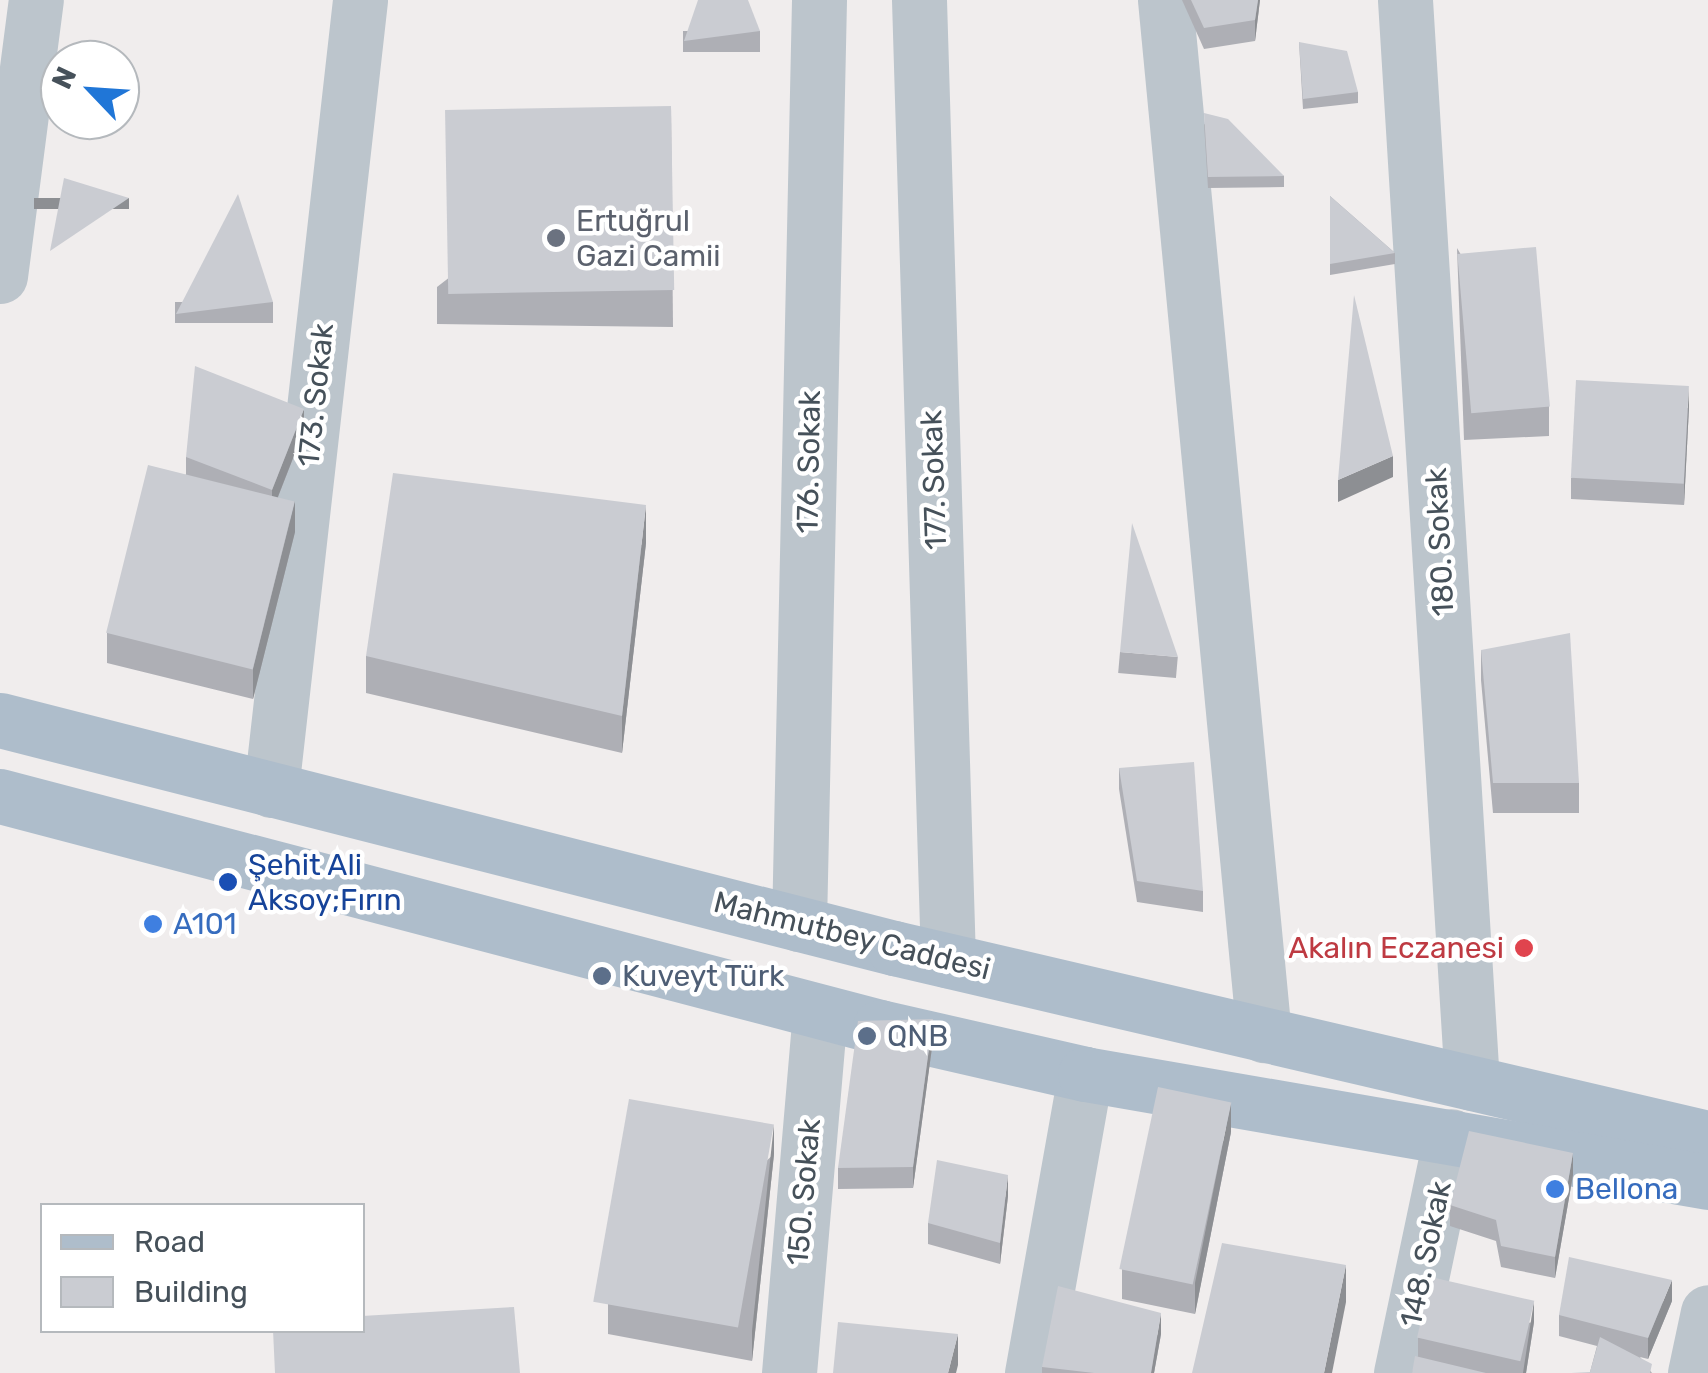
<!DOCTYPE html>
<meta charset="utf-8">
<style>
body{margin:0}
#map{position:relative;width:1708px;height:1373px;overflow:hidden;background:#f0eded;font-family:Rubik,sans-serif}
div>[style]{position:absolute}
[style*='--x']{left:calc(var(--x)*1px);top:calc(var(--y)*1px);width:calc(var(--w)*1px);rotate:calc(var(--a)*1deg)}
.minor>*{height:55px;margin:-27.5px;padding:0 27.5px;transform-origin:27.5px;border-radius:27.5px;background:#bcc5cc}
.major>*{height:55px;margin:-27.5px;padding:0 27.5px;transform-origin:27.5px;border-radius:27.5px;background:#aebdcb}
.wall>*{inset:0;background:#aeafb5;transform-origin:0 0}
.shaded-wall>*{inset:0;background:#8d8f93;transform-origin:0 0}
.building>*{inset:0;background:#caccd2;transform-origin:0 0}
.dots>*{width:28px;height:28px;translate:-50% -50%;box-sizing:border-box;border:5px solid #fff;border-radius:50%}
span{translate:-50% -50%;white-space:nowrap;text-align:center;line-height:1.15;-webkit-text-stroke:9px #fff;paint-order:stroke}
.worship-label{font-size:30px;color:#5b616d}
.left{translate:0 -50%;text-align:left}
.street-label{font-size:30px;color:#46515a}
.transit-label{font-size:30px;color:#164399}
.shop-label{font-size:30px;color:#366cbe}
.health-label{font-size:30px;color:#be3a42}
.right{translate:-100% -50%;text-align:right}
.service-label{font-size:30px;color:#4e5e75}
.legend{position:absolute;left:40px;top:1203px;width:325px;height:130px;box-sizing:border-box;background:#fff;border:2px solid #b5b9bd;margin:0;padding:12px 18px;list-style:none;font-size:30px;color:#46515a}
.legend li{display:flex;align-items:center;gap:20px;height:50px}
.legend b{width:50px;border:2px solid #b5b9bd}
.north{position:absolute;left:40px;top:40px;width:100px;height:100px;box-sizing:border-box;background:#fff;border:2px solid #b5b9bd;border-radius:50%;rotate:295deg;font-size:28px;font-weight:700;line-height:40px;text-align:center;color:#46515a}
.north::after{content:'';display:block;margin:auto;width:35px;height:45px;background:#2076d7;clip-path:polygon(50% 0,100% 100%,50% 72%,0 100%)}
</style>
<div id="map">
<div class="minor">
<i style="--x:919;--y:0;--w:961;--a:88.27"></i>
<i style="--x:1165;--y:0;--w:1040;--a:84.54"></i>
<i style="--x:1405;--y:0;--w:1085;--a:86.46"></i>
<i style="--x:0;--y:276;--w:278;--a:-82.6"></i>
<i style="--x:271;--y:790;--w:795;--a:-83.57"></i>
<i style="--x:799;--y:924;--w:924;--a:-88.76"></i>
<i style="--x:789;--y:1373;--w:362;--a:-85.1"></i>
<i style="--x:1032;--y:1373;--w:304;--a:-79.9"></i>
<i style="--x:1401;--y:1373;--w:242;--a:-78.1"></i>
<i style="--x:1695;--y:1373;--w:62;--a:-78"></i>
</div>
<div class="major">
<i style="--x:0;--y:720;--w:923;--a:14.31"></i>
<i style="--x:894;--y:948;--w:836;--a:13.14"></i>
<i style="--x:0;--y:796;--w:910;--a:14.71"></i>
<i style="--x:880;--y:1027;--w:210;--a:12.9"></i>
<i style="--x:1085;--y:1074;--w:632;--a:9.83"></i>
</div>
<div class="wall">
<i style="clip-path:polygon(1182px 0,1260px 0,1255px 41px,1204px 49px)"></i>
<i style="left:760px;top:31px;width:21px;height:77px;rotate:90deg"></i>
<i style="clip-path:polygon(1299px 42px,1358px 92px,1358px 103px,1303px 109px)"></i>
<i style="clip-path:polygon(671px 106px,673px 327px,437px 324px,437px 287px)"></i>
<i style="clip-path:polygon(1204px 124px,1284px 176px,1284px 187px,1208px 188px)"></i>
<i style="clip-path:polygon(1330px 196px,1395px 253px,1395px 264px,1330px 275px)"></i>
<i style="clip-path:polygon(1457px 248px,1549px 406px,1549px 436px,1464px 440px)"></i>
<i style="left:273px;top:302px;width:21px;height:98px;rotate:90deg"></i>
<i style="clip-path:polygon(1689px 407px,1684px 505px,1571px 499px,1571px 478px)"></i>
<i style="clip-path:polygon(304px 430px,278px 497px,295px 532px,253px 699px,107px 663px,107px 633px,186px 474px,186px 457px)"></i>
<i style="clip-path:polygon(646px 543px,622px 753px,366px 693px,366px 656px)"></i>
<i style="clip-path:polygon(1481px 650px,1579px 783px,1579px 813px,1493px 813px,1481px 680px)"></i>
<i style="left:1120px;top:652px;width:58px;height:21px;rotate:5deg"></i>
<i style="clip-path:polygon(1119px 768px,1203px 891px,1203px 912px,1137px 902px,1119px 789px)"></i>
<i style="clip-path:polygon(933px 1040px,913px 1188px,838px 1189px,838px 1168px)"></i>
<i style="clip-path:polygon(1231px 1132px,1195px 1314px,1122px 1299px,1122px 1269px)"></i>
<i style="clip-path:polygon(774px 1154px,752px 1361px,608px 1334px,608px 1304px)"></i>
<i style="clip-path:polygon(1573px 1175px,1555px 1278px,1501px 1267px,1496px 1241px,1450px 1226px,1450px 1205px)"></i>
<i style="clip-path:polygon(1008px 1196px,1000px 1264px,928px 1244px,928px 1223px)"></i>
<i style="clip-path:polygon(1672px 1301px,1648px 1359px,1640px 1357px,1652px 1373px,1590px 1372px,1597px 1346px,1559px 1336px,1559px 1315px)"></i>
<i style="clip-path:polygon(1534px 1322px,1526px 1373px,1412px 1373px,1418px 1356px,1418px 1338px)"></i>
<i style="clip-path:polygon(1161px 1334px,1154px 1373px,1042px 1373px,1042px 1367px)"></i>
</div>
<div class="shaded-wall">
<i style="clip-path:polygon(1258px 0,1260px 0,1255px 41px,1255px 20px)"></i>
<i style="left:129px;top:198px;width:11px;height:95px;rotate:90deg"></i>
<i style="clip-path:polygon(1689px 386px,1689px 407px,1684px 505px,1684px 484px)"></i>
<i style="clip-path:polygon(304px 409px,304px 430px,272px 512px,272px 490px)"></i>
<i style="clip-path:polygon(1393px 456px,1393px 477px,1338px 502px,1338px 480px)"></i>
<i style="clip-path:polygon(295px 501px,295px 532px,253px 699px,253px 669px)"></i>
<i style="clip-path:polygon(646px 505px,646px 543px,622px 753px,622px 716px)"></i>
<i style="clip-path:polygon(933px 1019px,933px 1040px,913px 1188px,913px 1167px)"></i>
<i style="clip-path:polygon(1231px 1102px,1231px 1132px,1195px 1314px,1195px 1283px)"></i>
<i style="clip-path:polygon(774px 1124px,774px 1154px,752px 1361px,752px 1331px)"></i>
<i style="clip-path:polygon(1573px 1153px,1573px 1175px,1555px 1278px,1555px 1257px)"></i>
<i style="clip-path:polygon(1008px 1175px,1008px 1196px,1000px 1264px,1000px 1243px)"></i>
<i style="clip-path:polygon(1346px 1265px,1346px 1302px,1332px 1373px,1324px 1373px)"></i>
<i style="clip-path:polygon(1672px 1280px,1672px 1301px,1648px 1359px,1648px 1338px)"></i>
<i style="clip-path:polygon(1534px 1301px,1534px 1322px,1526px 1373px,1523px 1373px)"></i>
<i style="clip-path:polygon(1161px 1313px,1161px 1334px,1154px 1373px,1151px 1373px)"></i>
<i style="clip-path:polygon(958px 1334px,958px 1365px,956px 1373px,948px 1373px)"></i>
</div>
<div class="building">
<i style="clip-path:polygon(698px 0,748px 0,760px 31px,684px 41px)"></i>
<i style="clip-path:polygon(1191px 0,1258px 0,1255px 20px,1204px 28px)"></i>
<i style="clip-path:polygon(1299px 42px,1347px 51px,1358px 92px,1303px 99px)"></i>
<i style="left:671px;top:106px;width:184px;height:226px;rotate:89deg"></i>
<i style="clip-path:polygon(1204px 113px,1228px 119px,1284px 176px,1208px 177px)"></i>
<i style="clip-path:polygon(64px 178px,129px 198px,50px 251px)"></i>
<i style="clip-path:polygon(238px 194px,273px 302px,176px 314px)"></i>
<i style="clip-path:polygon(1330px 196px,1395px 253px,1330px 264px)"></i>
<i style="left:1536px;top:247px;width:160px;height:79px;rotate:85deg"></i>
<i style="clip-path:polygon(1354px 295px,1393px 456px,1338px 480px)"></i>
<i style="clip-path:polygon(195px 366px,304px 409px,272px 490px,186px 457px)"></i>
<i style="left:1576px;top:380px;width:113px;height:98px;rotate:3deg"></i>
<i style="left:148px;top:465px;width:151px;height:173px;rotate:14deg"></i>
<i style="clip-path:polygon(393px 473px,646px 505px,622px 716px,366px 656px)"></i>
<i style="clip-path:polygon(1132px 523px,1178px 657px,1120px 652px)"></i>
<i style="clip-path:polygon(1570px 633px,1579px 783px,1493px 783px,1481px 650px)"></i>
<i style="clip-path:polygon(1194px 762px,1203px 891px,1137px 881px,1119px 768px)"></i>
<i style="clip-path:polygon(933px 1019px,913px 1167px,838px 1168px,858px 1021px)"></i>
<i style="left:1158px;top:1087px;width:75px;height:186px;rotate:12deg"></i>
<i style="left:629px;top:1099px;width:147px;height:206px;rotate:10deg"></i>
<i style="clip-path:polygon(1469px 1131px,1573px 1153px,1555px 1257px,1501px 1246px,1496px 1220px,1450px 1205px)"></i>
<i style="clip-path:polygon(937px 1160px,1008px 1175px,1000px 1243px,928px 1223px)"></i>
<i style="clip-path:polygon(1222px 1243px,1346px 1265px,1324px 1373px,1192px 1373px)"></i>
<i style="clip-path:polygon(1569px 1257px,1672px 1280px,1648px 1338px,1559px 1315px)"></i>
<i style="left:1431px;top:1277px;width:106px;height:62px;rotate:13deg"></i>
<i style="clip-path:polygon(1058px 1286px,1161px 1313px,1151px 1373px,1094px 1373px,1042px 1367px)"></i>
<i style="clip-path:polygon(514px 1307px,520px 1373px,275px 1373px,273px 1330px,362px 1330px,362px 1316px)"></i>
<i style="clip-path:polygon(838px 1322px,958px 1334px,948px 1373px,833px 1373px)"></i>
<i style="clip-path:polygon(1600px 1337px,1652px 1364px,1650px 1373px,1571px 1373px,1590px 1372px)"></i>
<i style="clip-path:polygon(1415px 1356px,1486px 1373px,1412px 1373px)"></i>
</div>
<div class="dots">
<i style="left:556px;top:238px;background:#6b7280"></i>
<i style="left:228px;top:882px;background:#1a4fb4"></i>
<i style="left:153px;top:924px;background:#3f7fe0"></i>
<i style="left:1524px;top:948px;background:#e0444e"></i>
<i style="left:602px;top:976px;background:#5c6f8a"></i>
<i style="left:867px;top:1036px;background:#5c6f8a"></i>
<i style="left:1555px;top:1189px;background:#3f7fe0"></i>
</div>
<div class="worship-label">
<span class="left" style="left:576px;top:238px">Ertuğrul<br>Gazi Camii</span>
</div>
<div class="street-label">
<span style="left:316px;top:395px;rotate:-84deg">173. Sokak</span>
<span style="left:809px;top:462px;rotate:-89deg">176. Sokak</span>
<span style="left:934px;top:480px;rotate:-92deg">177. Sokak</span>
<span style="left:1440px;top:542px;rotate:-93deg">180. Sokak</span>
<span style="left:852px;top:936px;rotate:14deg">Mahmutbey Caddesi</span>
<span style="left:804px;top:1192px;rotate:-85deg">150. Sokak</span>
<span style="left:1426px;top:1254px;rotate:-78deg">148. Sokak</span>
</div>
<div class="transit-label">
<span class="left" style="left:248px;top:882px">Şehit Ali<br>Aksoy;Fırın</span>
</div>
<div class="shop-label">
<span class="left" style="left:173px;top:924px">A101</span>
<span class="left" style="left:1575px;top:1189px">Bellona</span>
</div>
<div class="health-label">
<span class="right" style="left:1504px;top:948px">Akalın Eczanesi</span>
</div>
<div class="service-label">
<span class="left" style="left:622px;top:976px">Kuveyt Türk</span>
<span class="left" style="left:887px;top:1036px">QNB</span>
</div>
<ul class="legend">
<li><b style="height:12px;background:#aebdcb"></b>Road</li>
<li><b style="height:28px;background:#caccd2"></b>Building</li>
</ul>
<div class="north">N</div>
</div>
